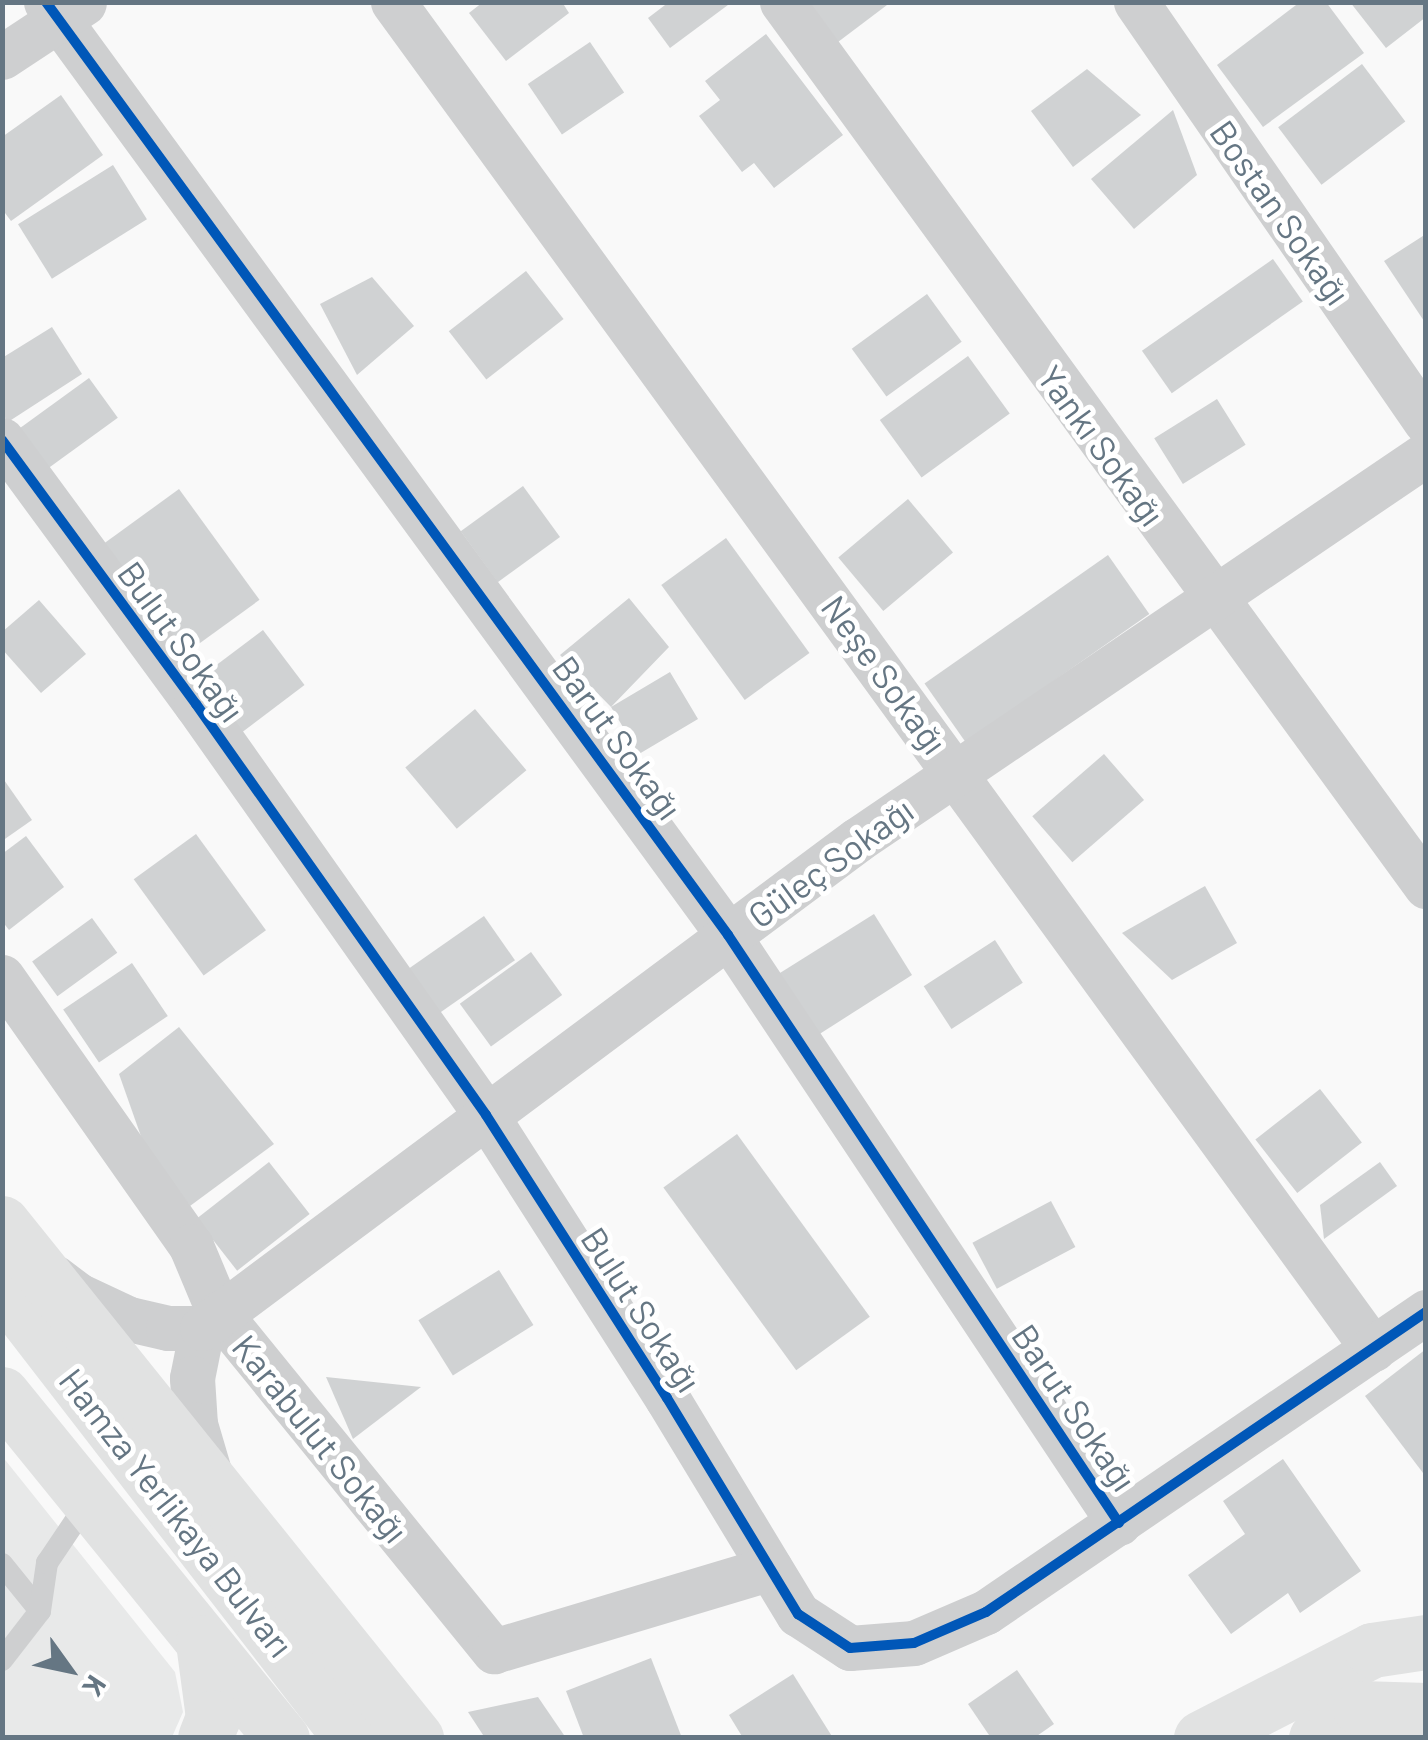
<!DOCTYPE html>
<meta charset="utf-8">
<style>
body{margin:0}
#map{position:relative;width:1428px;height:1740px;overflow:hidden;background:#f9f9f9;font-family:Barlow,sans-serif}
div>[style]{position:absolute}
.built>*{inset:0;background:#e8e9e9}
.building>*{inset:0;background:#d0d2d3;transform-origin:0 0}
.service>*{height:22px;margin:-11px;padding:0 11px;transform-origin:11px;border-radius:11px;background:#cecfd0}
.minor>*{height:45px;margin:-22.5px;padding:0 22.5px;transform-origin:22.5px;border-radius:22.5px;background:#cecfd0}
.secondary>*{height:55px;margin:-27.5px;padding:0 27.5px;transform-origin:27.5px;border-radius:27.5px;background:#e1e2e2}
.trunk>*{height:55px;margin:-27.5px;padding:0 27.5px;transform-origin:27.5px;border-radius:27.5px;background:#e1e2e2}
.cycleway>*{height:10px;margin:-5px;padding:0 5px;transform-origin:5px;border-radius:5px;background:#0057b8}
span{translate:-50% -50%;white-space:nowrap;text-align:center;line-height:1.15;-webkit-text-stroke:10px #fff;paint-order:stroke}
.street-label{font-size:35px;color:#657683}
.frame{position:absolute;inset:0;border:5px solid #657683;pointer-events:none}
.north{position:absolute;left:20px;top:1620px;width:100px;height:100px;-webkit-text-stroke:8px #fff;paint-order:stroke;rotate:123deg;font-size:28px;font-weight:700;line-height:40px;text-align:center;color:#657683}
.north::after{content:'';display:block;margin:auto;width:35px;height:45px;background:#657683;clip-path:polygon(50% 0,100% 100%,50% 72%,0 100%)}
</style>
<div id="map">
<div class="built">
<div style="clip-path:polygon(2px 1456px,175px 1672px,183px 1712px,172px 1737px,3px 1737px)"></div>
</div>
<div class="building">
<div style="clip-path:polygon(483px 2px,562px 2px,569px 13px,506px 61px,469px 13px)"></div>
<div style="clip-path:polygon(669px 2px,732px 2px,670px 48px,648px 18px)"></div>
<div style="clip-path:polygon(809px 2px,891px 2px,838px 42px)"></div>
<div style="clip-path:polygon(1300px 2px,1326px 2px,1364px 53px,1263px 127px,1217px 65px)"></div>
<div style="clip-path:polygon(1350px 2px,1426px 2px,1426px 17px,1386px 48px)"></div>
<div style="clip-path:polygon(766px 34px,843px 135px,774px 188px,754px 163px,742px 172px,699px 116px,720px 100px,705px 81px)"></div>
<div style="left:590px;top:42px;width:61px;height:75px;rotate:56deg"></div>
<div style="left:1362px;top:64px;width:72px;height:105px;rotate:53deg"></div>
<div style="clip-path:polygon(1087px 69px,1141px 115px,1073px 167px,1031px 111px)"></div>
<div style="clip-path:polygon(61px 95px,103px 155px,11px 221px,2px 209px,2px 137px)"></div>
<div style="clip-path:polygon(1173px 110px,1197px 175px,1134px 229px,1091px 179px)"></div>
<div style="left:113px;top:165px;width:64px;height:112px;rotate:58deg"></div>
<div style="clip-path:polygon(1426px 234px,1426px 324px,1384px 261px)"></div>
<div style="left:1273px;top:259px;width:52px;height:160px;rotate:55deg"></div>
<div style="left:526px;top:271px;width:61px;height:98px;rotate:52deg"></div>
<div style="clip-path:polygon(372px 277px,414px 326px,357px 375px,320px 304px)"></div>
<div style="left:927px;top:294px;width:59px;height:93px;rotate:54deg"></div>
<div style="clip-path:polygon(52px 327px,82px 374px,8px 422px,2px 413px,2px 358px)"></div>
<div style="left:968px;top:356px;width:71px;height:109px;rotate:54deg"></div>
<div style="left:89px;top:378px;width:49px;height:89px;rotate:54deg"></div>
<div style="left:1217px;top:399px;width:54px;height:74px;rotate:58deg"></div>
<div style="left:523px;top:486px;width:63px;height:77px;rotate:54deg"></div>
<div style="left:179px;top:489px;width:137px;height:100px;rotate:54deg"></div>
<div style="left:908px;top:499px;width:70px;height:91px;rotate:50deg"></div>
<div style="left:726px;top:538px;width:142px;height:80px;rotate:54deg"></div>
<div style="left:1108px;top:555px;width:72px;height:224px;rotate:55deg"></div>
<div style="clip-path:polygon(629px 598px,669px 647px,611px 707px,670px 672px,698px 719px,639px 754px,611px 707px,560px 655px)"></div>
<div style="clip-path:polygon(39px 600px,86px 654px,41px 693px,2px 649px,2px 632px)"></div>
<div style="left:263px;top:630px;width:69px;height:84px;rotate:53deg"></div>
<div style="left:475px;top:709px;width:80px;height:91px;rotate:50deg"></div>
<div style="left:1104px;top:754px;width:61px;height:95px;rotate:49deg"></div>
<div style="clip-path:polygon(2px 777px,32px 820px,2px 841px)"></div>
<div style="left:196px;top:834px;width:119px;height:77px;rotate:54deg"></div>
<div style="clip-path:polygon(26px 836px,64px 887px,9px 930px,2px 921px,2px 854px)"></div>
<div style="clip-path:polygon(1205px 886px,1237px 943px,1172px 980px,1122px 933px)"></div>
<div style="clip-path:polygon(874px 914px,912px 975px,818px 1035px,761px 985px)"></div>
<div style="left:484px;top:916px;width:54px;height:93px;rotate:55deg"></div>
<div style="left:92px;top:918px;width:43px;height:74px;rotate:54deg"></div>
<div style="left:995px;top:940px;width:51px;height:85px;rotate:57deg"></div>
<div style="left:531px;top:952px;width:53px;height:88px;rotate:54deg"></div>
<div style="left:132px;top:963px;width:64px;height:83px;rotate:56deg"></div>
<div style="clip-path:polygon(179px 1027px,274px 1144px,190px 1206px,143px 1142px,119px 1074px)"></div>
<div style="left:1320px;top:1089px;width:68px;height:82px;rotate:52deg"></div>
<div style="left:737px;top:1134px;width:226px;height:91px;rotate:54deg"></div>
<div style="left:269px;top:1162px;width:66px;height:92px;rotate:52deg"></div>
<div style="clip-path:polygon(1380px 1162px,1397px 1186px,1324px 1239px,1320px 1205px)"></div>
<div style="left:1051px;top:1201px;width:52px;height:89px;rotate:62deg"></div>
<div style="left:499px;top:1270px;width:65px;height:95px;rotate:58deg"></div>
<div style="clip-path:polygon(1426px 1349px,1426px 1477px,1365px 1396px)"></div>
<div style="clip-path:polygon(326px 1377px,421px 1387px,353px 1439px)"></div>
<div style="clip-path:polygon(1283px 1459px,1361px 1571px,1300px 1613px,1288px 1593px,1231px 1634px,1188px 1575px,1245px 1534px,1223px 1501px)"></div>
<div style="clip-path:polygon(651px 1658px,682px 1738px,584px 1738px,566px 1691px)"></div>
<div style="clip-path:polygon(1017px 1670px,1054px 1724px,1034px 1738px,991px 1738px,968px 1704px)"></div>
<div style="clip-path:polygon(793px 1674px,833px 1738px,743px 1738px,729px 1715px)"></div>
<div style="clip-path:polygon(538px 1697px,566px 1738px,485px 1738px,468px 1712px)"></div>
</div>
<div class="service">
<div style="left:2px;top:1564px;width:60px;rotate:51deg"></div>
<div style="left:2px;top:1660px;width:62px;rotate:-52.2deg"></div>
<div style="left:40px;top:1611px;width:49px;rotate:-81.7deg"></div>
<div style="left:47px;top:1563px;width:73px;rotate:-56.1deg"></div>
</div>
<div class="minor">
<div style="left:46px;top:2px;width:1156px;rotate:53.83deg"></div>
<div style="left:728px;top:935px;width:706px;rotate:56.38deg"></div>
<div style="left:393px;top:2px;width:1666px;rotate:53.96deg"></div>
<div style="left:782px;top:2px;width:1094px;rotate:53.93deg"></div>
<div style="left:1136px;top:2px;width:510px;rotate:55.38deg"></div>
<div style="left:2px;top:57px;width:98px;rotate:-33.4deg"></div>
<div style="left:2px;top:440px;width:328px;rotate:53.7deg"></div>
<div style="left:196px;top:704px;width:503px;rotate:54.79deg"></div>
<div style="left:486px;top:1115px;width:336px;rotate:57.4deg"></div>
<div style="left:667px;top:1398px;width:253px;rotate:58.8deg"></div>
<div style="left:798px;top:1614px;width:62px;rotate:33.2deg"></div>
<div style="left:850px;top:1648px;width:64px;rotate:-4.5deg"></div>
<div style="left:914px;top:1643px;width:78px;rotate:-23.3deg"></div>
<div style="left:986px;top:1612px;width:533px;rotate:-34.29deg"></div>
<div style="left:2px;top:977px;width:329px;rotate:54.9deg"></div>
<div style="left:191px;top:1246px;width:73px;rotate:67.3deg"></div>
<div style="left:219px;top:1313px;width:436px;rotate:50.9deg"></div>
<div style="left:494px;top:1651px;width:288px;rotate:-16.7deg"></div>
<div style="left:54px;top:1277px;width:30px;rotate:37deg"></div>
<div style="left:78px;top:1295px;width:56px;rotate:25.2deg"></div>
<div style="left:129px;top:1319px;width:40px;rotate:13deg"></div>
<div style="left:168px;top:1328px;width:34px"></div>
<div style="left:202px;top:1328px;width:51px;rotate:101.3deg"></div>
<div style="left:192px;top:1378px;width:46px;rotate:86.3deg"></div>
<div style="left:195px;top:1424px;width:53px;rotate:73.6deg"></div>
<div style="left:202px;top:1328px;width:817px;rotate:-36.69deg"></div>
<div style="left:857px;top:840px;width:688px;rotate:-34.15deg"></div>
</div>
<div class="secondary">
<div style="left:2px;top:1286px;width:571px;rotate:52.33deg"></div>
<div style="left:2px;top:1394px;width:444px;rotate:50.9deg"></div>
</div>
<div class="trunk">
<div style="left:2px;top:1223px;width:661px;rotate:51.2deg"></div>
<div style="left:203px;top:1642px;width:76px;rotate:82.4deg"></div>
<div style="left:213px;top:1717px;width:22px;rotate:111deg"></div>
<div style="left:1201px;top:1738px;width:192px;rotate:-27.2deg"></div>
<div style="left:1372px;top:1650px;width:55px;rotate:-8.4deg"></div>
<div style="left:1316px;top:1738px;width:53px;rotate:-34.3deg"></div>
<div style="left:1360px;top:1708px;width:66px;rotate:1.7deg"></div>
</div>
<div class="cycleway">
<div style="left:46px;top:2px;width:1156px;rotate:53.83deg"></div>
<div style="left:728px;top:935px;width:706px;rotate:56.38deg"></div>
<div style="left:2px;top:440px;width:328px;rotate:53.7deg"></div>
<div style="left:196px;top:704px;width:503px;rotate:54.79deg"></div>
<div style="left:486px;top:1115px;width:336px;rotate:57.4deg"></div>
<div style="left:667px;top:1398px;width:253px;rotate:58.8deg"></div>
<div style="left:798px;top:1614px;width:62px;rotate:33.2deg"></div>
<div style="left:850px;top:1648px;width:64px;rotate:-4.5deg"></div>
<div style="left:914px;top:1643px;width:78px;rotate:-23.3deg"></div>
<div style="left:986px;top:1612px;width:533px;rotate:-34.29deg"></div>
</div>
<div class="street-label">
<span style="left:1281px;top:212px;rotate:55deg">Bostan Sokağı</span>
<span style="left:1102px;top:445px;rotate:54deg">Yankı Sokağı</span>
<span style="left:182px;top:641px;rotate:54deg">Bulut Sokağı</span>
<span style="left:885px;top:674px;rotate:54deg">Neşe Sokağı</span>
<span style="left:618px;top:737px;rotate:54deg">Barut Sokağı</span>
<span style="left:830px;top:862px;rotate:-36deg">Güleç Sokağı</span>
<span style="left:642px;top:1309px;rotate:57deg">Bulut Sokağı</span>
<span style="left:1075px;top:1407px;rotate:56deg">Barut Sokağı</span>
<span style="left:321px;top:1438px;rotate:51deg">Karabulut Sokağı</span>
<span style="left:177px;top:1512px;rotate:52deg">Hamza Yerlikaya Bulvarı</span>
</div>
<div class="frame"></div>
<div class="north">K</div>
</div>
